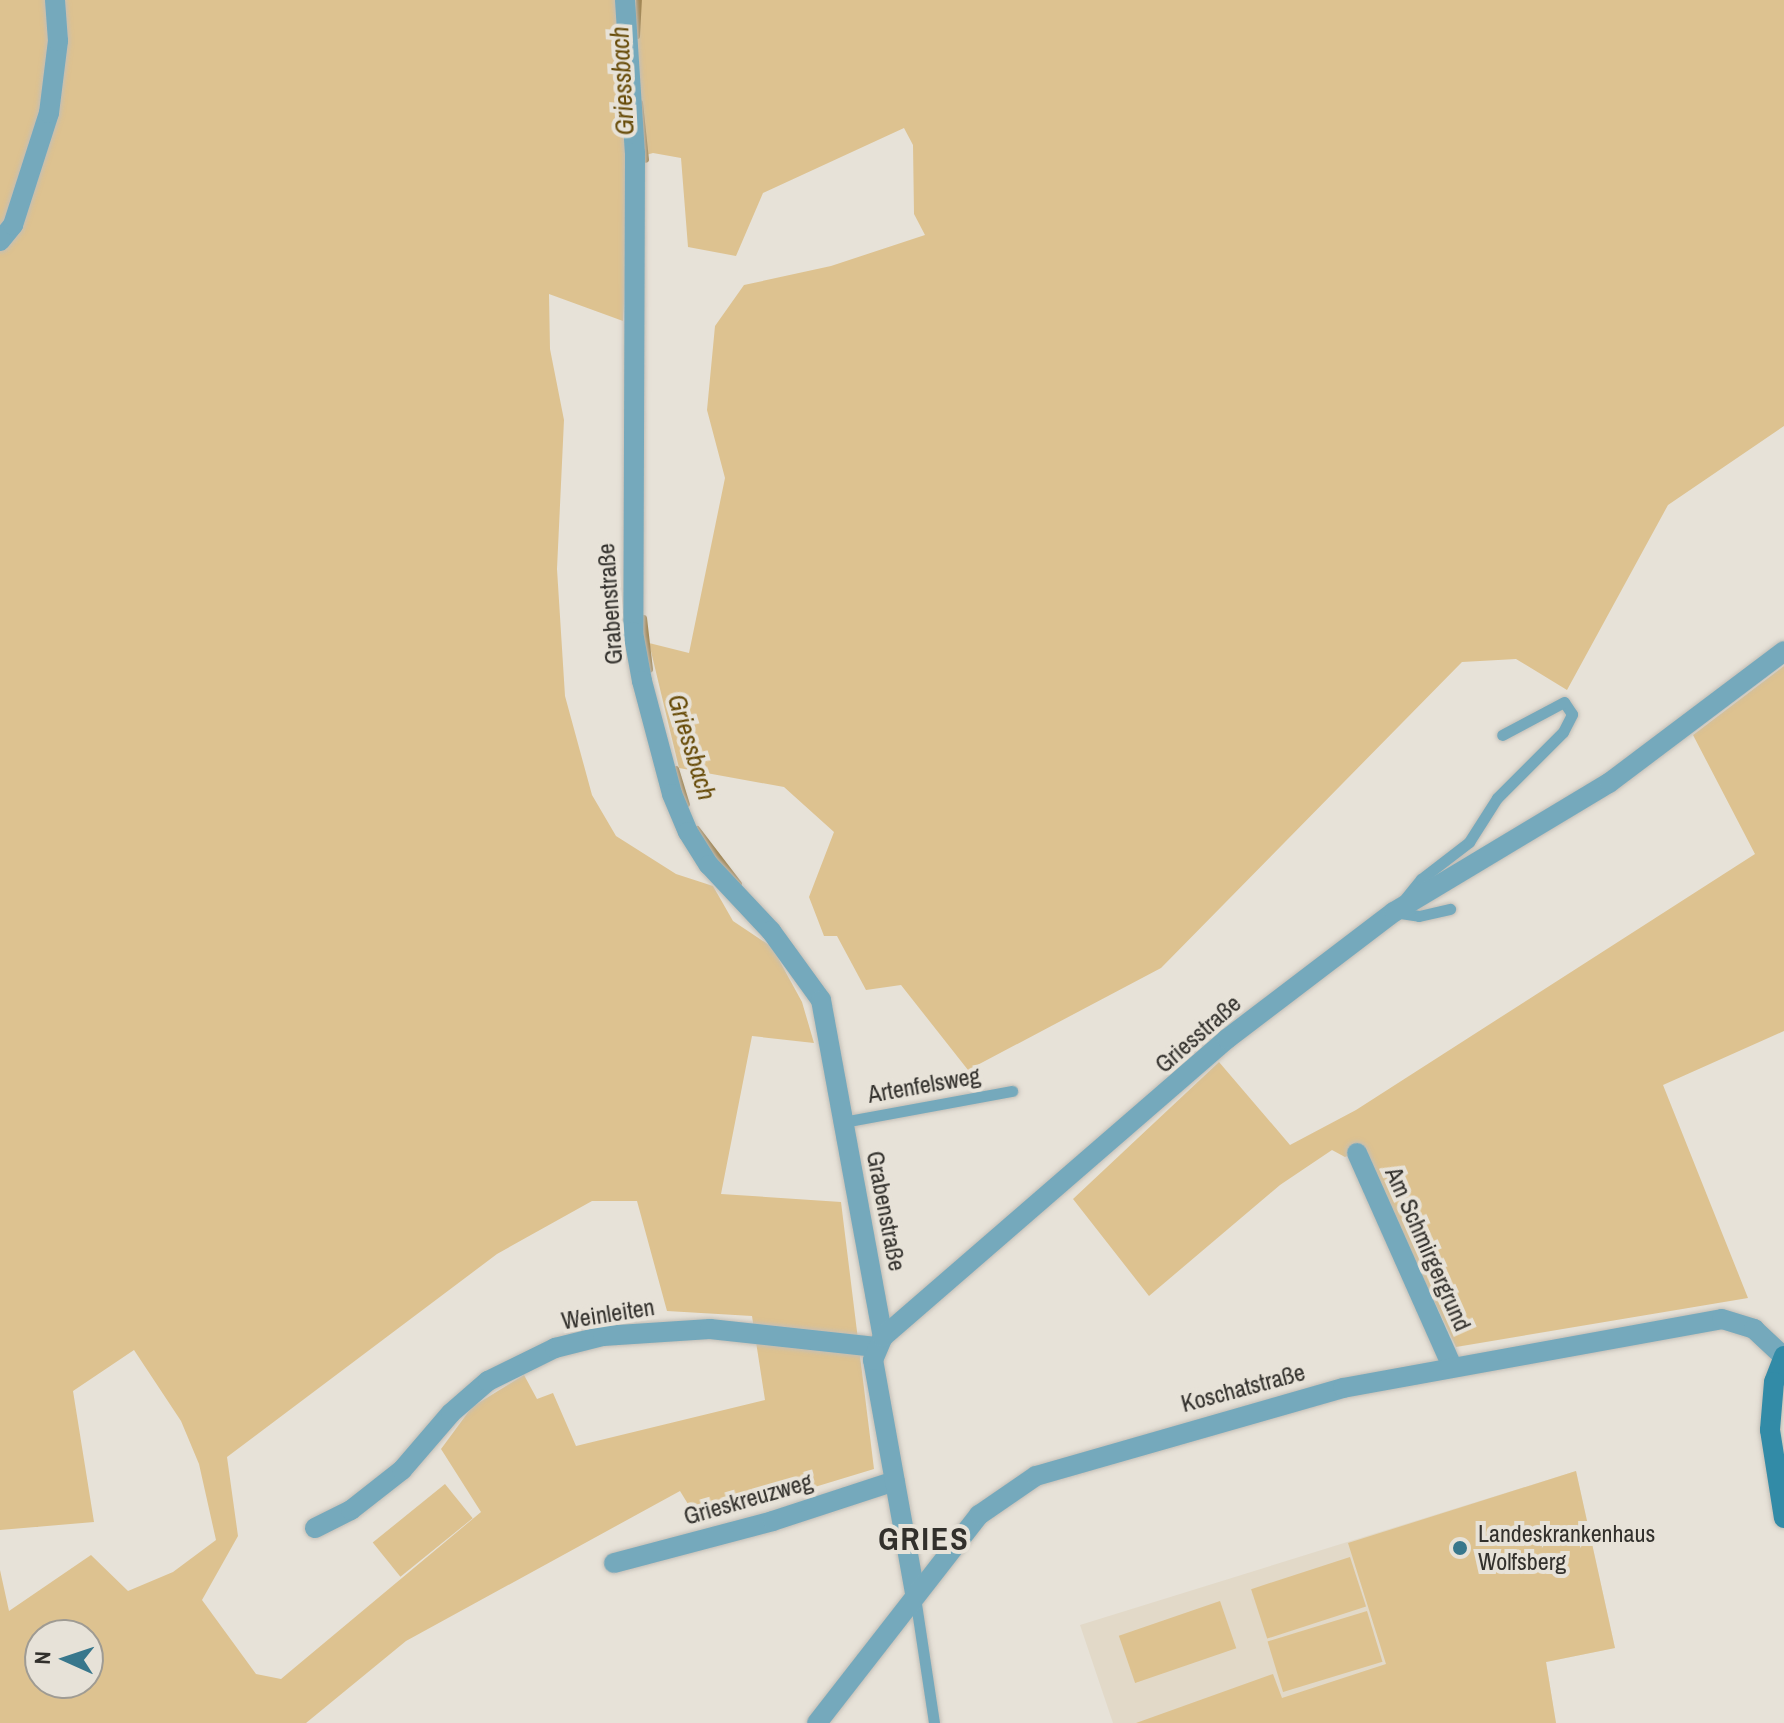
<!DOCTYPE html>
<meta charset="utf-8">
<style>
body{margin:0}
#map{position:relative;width:1784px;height:1723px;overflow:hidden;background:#e7e2d8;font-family:"Archivo Narrow",sans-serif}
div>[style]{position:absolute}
.built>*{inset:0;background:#e2d9c8}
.green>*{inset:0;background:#ddc290;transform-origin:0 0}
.stream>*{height:6px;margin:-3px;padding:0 3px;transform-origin:3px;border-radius:3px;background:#a18653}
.roads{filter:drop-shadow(0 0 2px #c3beb6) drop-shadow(0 0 2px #c3beb6)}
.lane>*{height:11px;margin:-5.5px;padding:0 5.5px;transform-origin:5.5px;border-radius:5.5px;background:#75a9bc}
.street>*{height:20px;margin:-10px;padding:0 10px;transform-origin:10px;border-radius:10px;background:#75a9bc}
.secondary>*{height:20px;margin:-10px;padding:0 10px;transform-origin:10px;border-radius:10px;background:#328ba7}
.dots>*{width:22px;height:22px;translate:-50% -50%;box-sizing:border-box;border:4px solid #e7e2d8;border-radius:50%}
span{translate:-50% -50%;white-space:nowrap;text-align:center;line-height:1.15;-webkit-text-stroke:8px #e7e2d8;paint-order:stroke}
.street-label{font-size:24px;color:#32302c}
.poi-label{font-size:24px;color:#32302c}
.left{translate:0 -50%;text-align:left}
.water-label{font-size:26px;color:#664a07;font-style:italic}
.district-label{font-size:32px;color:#32302c;font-weight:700;letter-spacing:2px}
.north{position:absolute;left:24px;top:1619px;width:80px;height:80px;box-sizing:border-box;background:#e7e2d8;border:2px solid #9f9b93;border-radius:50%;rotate:273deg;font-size:22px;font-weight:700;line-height:32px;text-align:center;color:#32302c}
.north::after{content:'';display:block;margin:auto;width:28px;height:36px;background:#38778c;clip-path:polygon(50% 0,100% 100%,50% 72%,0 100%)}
</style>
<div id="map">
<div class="built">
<div style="clip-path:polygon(1576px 1471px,1615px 1648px,1546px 1662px,1556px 1723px,1113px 1723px,1080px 1625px)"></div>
</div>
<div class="green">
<div style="clip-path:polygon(evenodd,0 0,1784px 0,1784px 426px,1668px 505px,1567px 690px,1516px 659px,1462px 662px,1161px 968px,968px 1070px,901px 985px,866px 990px,837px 936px,824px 936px,809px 897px,834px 832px,784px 787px,679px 768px,649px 643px,689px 653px,725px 478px,707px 410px,715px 326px,744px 285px,831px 266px,925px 235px,914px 214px,913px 145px,904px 128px,763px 193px,736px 256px,688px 247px,681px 158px,653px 153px,632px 159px,623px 321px,549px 294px,550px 349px,564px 420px,557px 569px,565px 696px,592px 795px,616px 836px,676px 874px,713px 886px,733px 921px,772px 947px,802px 1002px,814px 1043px,752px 1036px,721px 1194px,841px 1202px,874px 1469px,699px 1522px,680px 1491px,406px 1641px,306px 1723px,0 1723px,0 1570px,9px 1611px,91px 1555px,128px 1591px,173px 1572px,216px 1540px,199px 1464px,181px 1421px,134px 1350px,73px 1391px,94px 1522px,0 1530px,0 0,592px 1201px,637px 1201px,667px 1311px,752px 1316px,765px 1400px,576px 1446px,553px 1393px,537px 1399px,524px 1375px,472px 1407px,441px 1449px,481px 1512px,281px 1679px,256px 1674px,202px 1600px,238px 1536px,227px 1457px,497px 1254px,592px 1201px,0 0,40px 1635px,88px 1635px,88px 1683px,40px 1683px,40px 1635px)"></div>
<div style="clip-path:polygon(1784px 666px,1784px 1031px,1663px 1085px,1748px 1298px,1456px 1347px,1362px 1149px,1345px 1157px,1332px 1150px,1280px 1185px,1149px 1296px,1073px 1199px,1219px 1062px,1290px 1145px,1356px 1110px,1755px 854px,1693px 735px)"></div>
<div style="clip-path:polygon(1576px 1471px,1615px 1648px,1546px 1662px,1556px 1723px,1136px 1723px,1273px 1674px,1282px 1698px,1386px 1664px,1348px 1543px)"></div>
<div style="left:445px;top:1484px;width:44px;height:93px;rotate:51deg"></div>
<div style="left:1350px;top:1557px;width:52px;height:104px;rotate:72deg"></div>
<div style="left:1220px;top:1601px;width:50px;height:107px;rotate:71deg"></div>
<div style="left:1367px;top:1611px;width:53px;height:104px;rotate:73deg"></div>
</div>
<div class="stream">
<div style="left:637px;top:36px;width:36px;rotate:-87deg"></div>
<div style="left:640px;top:103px;width:57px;rotate:84deg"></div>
<div style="left:644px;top:618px;width:52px;rotate:83.4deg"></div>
<div style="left:676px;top:769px;width:37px;rotate:73deg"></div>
<div style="left:697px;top:829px;width:69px;rotate:52.6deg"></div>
</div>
<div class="roads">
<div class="lane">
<div style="left:1404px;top:900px;width:27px;rotate:-51deg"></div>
<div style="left:1421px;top:879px;width:61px;rotate:-37.6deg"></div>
<div style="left:1469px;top:842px;width:52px;rotate:-57.5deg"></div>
<div style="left:1497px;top:798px;width:93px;rotate:-45deg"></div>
<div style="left:1563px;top:732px;width:20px;rotate:-63deg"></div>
<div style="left:1572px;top:714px;width:14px;rotate:-124deg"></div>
<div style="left:1564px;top:702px;width:70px;rotate:152deg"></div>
<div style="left:1394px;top:912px;width:25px;rotate:9deg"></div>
<div style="left:1419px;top:916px;width:32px;rotate:-13deg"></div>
<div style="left:843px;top:1122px;width:172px;rotate:-10.4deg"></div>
<div style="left:915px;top:1597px;width:127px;rotate:81.4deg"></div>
</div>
<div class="street">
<div style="left:625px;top:0;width:153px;rotate:86.3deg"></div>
<div style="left:635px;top:153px;width:479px;rotate:90.2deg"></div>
<div style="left:633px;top:632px;width:50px;rotate:79.6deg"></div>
<div style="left:642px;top:681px;width:117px;rotate:75.1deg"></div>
<div style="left:672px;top:794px;width:41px;rotate:67.2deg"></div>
<div style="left:688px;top:832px;width:39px;rotate:58deg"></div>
<div style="left:709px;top:865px;width:91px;rotate:46.8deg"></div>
<div style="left:771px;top:931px;width:85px;rotate:54.1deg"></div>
<div style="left:821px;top:1000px;width:343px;rotate:79.6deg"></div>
<div style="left:0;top:241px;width:21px;rotate:-51deg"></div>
<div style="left:13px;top:225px;width:118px;rotate:-72.2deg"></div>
<div style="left:49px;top:113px;width:73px;rotate:-82.9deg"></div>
<div style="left:58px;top:41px;width:41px;rotate:-94.2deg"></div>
<div style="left:1357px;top:1153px;width:233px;rotate:66deg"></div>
<div style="left:315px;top:1528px;width:40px;rotate:-26.6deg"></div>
<div style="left:351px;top:1510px;width:65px;rotate:-38.1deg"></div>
<div style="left:402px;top:1470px;width:75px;rotate:-49.3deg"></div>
<div style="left:451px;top:1413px;width:49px;rotate:-40.9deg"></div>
<div style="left:488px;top:1381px;width:75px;rotate:-26.2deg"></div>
<div style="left:555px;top:1348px;width:49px;rotate:-14deg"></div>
<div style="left:603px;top:1336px;width:107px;rotate:-3.7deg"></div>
<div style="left:710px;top:1329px;width:167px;rotate:6.2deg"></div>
<div style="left:614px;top:1563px;width:164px;rotate:-14.8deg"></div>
<div style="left:773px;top:1521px;width:128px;rotate:-18.2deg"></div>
<div style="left:915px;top:1593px;width:237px;rotate:-100.2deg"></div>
<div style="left:873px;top:1360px;width:25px;rotate:-67deg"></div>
<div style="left:883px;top:1337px;width:455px;rotate:-40.9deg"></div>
<div style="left:1227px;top:1039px;width:210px;rotate:-37.3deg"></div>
<div style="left:1394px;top:912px;width:251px;rotate:-31deg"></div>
<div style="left:1609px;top:783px;width:219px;rotate:-37deg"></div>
<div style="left:817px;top:1723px;width:264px;rotate:-52.1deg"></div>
<div style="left:979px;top:1515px;width:69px;rotate:-34.4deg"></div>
<div style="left:1036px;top:1476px;width:319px;rotate:-16deg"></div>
<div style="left:1343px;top:1388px;width:385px;rotate:-10.3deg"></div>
<div style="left:1722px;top:1319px;width:34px;rotate:17deg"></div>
<div style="left:1754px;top:1329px;width:41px;rotate:43deg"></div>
</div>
<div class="secondary">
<div style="left:1784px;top:1356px;width:28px;rotate:111deg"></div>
<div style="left:1774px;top:1382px;width:48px;rotate:94.8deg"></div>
<div style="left:1770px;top:1430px;width:89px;rotate:81deg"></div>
</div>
</div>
<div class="dots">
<div style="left:1460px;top:1548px;background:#38778c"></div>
</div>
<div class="street-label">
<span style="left:610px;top:604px;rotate:-94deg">Grabenstraße</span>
<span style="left:1198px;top:1034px;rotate:-41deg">Griesstraße</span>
<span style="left:924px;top:1085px;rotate:-10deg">Artenfelsweg</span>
<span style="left:886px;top:1211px;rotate:79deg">Grabenstraße</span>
<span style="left:1428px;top:1249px;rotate:66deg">Am Schmirgergrund</span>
<span style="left:608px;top:1314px;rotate:-9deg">Weinleiten</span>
<span style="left:1243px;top:1388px;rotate:-15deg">Koschatstraße</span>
<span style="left:748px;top:1499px;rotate:-16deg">Grieskreuzweg</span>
</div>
<div class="poi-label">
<span class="left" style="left:1478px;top:1548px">Landeskrankenhaus<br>Wolfsberg</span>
</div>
<div class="water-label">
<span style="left:622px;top:81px;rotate:-93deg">Griessbach</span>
<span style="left:692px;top:747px;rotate:73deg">Griessbach</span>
</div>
<div class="district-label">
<span style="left:924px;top:1539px">GRIES</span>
</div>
<div class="north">N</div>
</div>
